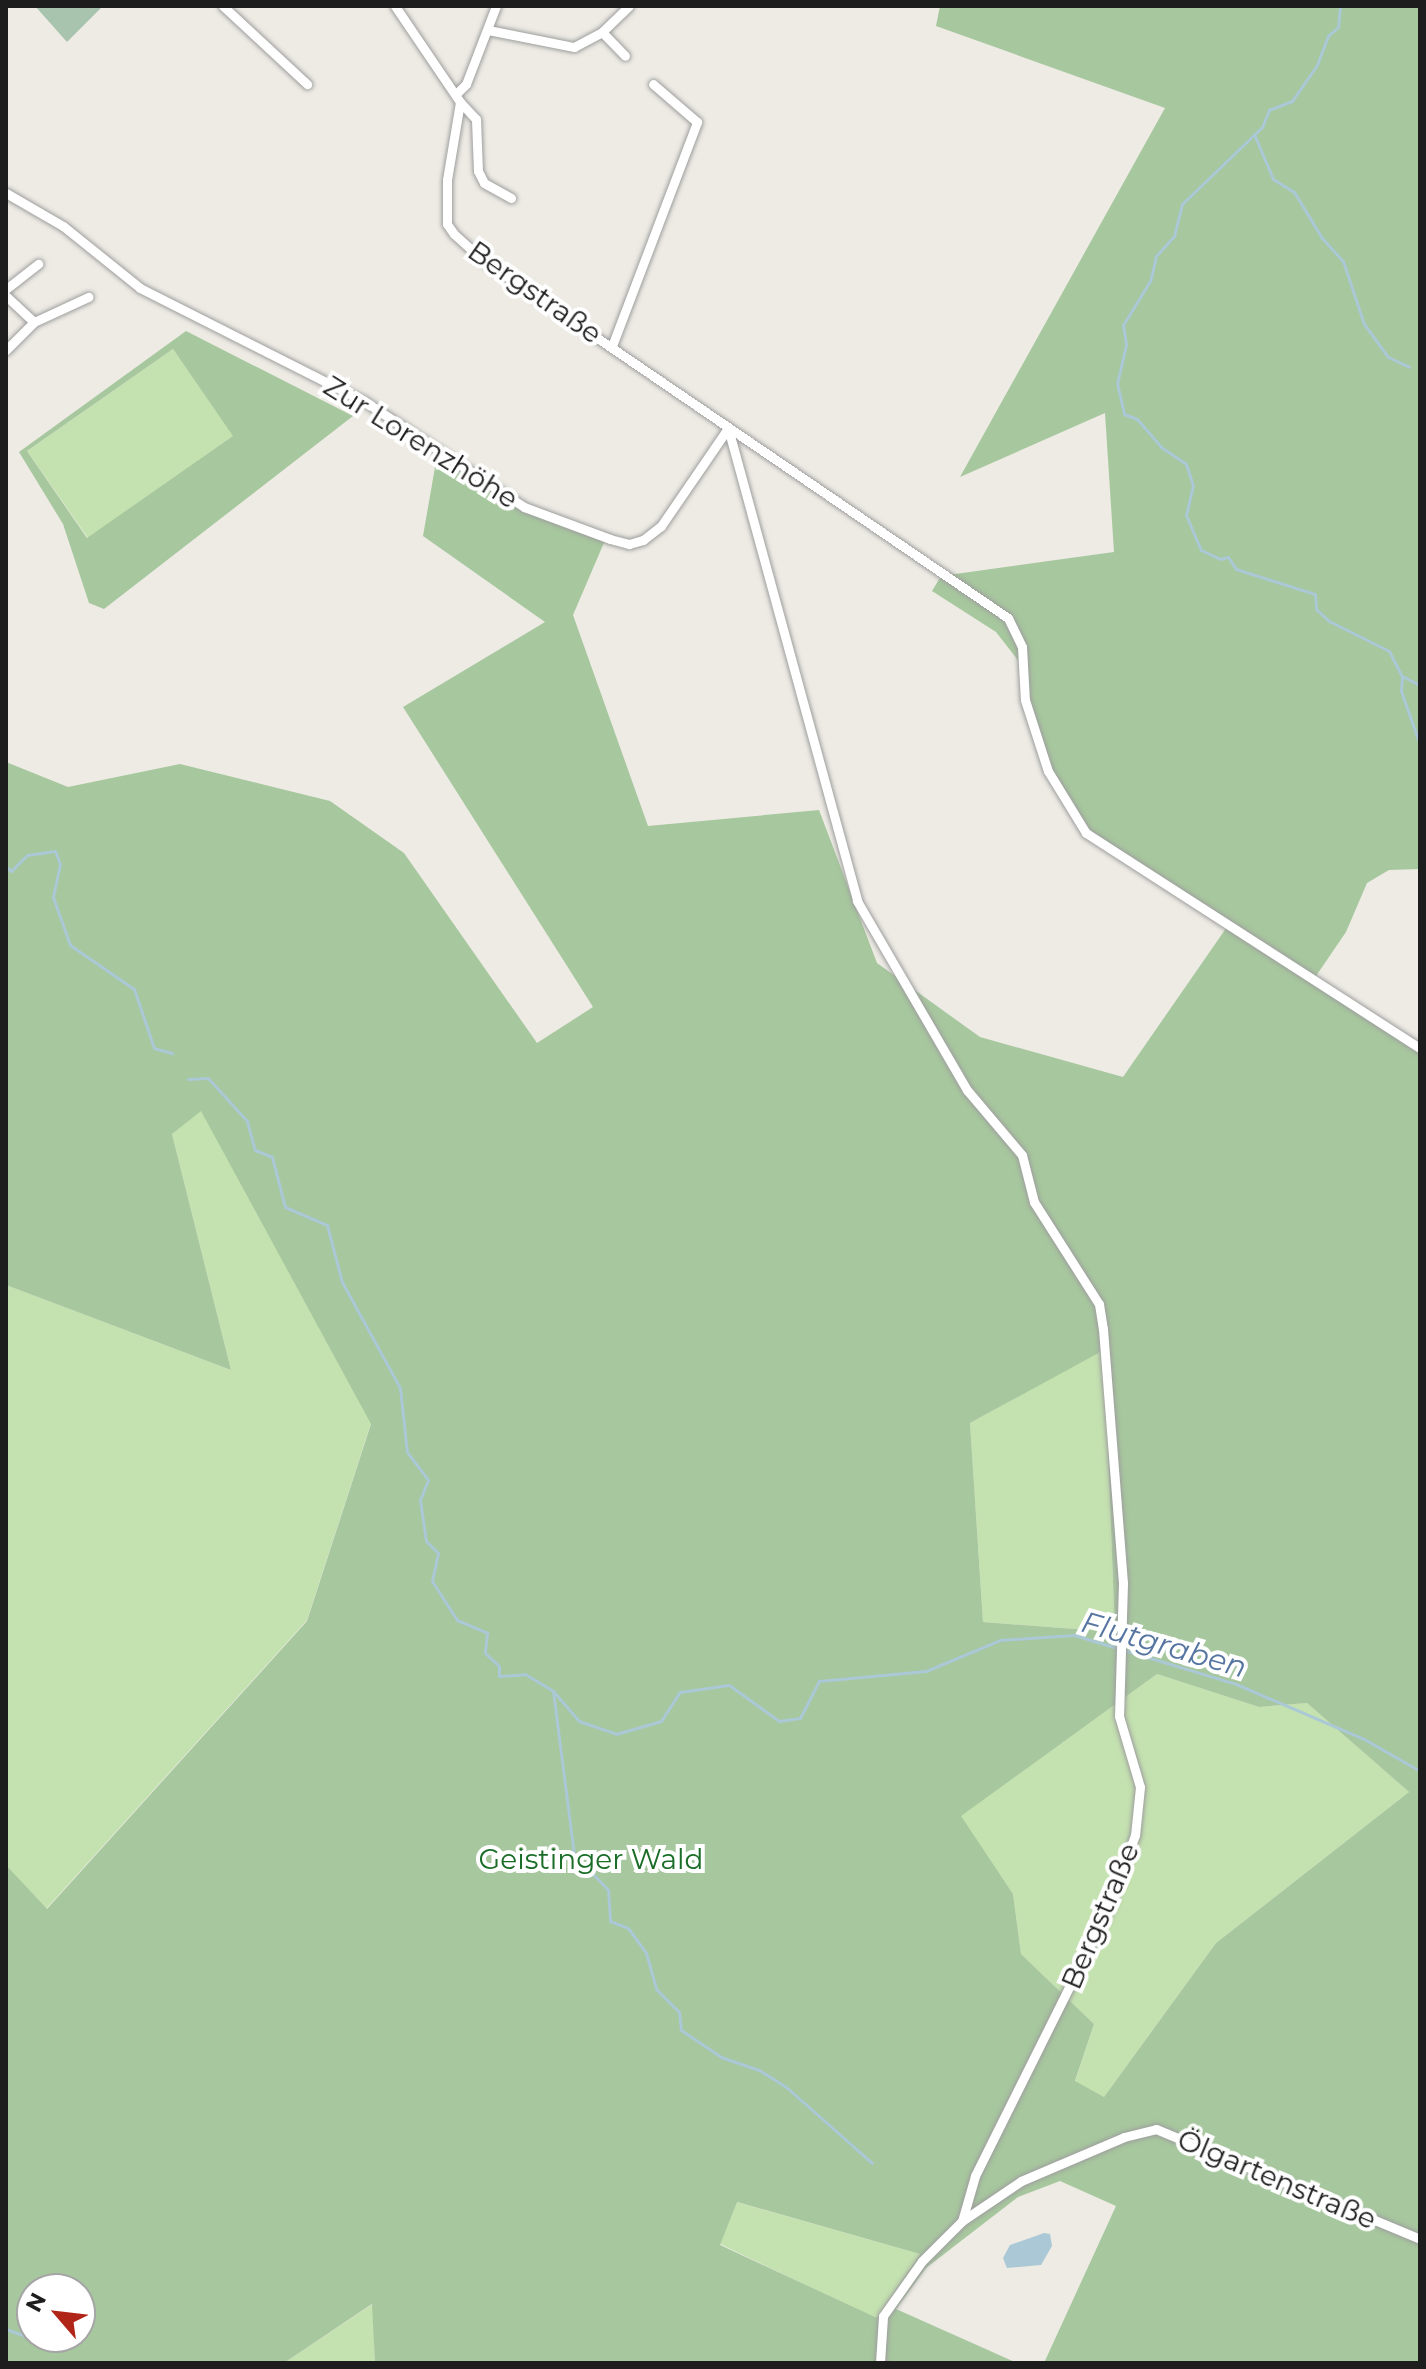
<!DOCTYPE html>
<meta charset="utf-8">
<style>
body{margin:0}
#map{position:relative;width:1426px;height:2369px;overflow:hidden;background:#edebe4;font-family:Montserrat,sans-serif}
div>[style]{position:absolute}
.grass>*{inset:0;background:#c4e1b0;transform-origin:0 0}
.forest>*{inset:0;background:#a7c79e}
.cemetery>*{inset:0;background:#a8c3ae}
.water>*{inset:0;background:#aac8d5}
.stream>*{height:3px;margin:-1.5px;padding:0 1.5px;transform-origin:1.5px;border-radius:1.5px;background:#aac8d5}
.roads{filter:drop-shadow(0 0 2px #9e9e9e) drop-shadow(0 0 2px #9e9e9e)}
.minor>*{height:9px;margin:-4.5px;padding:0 4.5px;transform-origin:4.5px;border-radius:4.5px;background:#fff}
span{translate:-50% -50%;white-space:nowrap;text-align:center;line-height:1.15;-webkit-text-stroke:8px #fff;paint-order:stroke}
.street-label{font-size:28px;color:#1d1d1d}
.park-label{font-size:28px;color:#196d27}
.water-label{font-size:30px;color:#5675a0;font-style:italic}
.frame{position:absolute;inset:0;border:8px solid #1d1d1d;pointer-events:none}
.north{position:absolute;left:16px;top:2273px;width:80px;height:80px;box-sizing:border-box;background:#fff;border:2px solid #a5a5a5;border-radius:50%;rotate:298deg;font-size:22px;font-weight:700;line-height:32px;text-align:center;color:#1d1d1d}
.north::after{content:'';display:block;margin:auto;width:28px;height:36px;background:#b12519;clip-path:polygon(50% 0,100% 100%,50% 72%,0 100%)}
</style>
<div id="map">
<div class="grass">
<div style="left:173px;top:349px;width:106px;height:178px;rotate:55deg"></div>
<div style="clip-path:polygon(201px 1110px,371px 1423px,307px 1620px,46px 1909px,6px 1865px,6px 1285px,231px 1370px,172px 1134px)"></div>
<div style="clip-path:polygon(1104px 1349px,1115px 1632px,983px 1622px,970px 1423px)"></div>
<div style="clip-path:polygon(1157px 1674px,1259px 1707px,1307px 1703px,1409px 1792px,1216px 1943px,1104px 2097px,1075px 2082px,1094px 2024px,1021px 1954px,1013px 1894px,960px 1816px)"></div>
<div style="clip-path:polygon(736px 2202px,920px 2254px,877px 2319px,720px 2244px)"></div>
<div style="clip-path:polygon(373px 2304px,375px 2363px,284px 2363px)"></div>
</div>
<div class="forest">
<div style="clip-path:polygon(evenodd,940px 6px,1420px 6px,1420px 869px,1389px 870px,1367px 883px,1346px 932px,1316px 976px,1420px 1049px,1420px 2363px,1044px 2363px,1116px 2206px,1060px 2181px,1018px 2197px,926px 2268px,896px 2309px,1017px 2363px,375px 2363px,372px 2304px,284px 2363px,6px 2363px,6px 1865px,47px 1909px,307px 1621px,371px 1424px,201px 1111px,172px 1134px,231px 1370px,6px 1285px,6px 762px,68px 787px,180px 764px,330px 801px,404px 853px,537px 1043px,593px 1007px,403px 707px,545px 622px,423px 536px,438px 450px,524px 507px,606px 538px,573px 615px,648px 826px,819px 810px,877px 963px,980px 1037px,1123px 1077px,1229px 924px,1117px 855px,1062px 803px,1030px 717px,1024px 668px,996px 632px,932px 591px,941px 576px,1114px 552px,1105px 413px,960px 477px,1165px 108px,936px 26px,940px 6px,1104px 1350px,1115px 1632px,983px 1622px,970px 1423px,1104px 1350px,940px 6px,1157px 1674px,1259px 1707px,1307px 1703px,1409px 1792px,1216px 1943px,1104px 2097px,1075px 2081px,1094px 2024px,1021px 1954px,1013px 1894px,961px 1816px,1157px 1674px,940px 6px,737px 2202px,920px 2254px,877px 2318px,720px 2245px,737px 2202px,940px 6px,32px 2289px,80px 2289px,80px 2337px,32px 2337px,32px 2289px)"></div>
<div style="clip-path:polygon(evenodd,186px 331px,353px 416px,104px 609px,89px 603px,63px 524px,19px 452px,186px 331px,173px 349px,233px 436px,87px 538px,27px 451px,173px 349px)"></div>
</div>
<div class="cemetery">
<div style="clip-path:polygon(35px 6px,103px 6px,67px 42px)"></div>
</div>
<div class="water">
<div style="clip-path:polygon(1044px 2233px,1050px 2234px,1052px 2246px,1041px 2265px,1007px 2268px,1003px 2258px,1010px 2245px)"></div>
</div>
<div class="stream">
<div style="left:1340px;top:6px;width:21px;rotate:95deg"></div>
<div style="left:1338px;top:27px;width:13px;rotate:138deg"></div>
<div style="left:1328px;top:36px;width:31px;rotate:111deg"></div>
<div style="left:1317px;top:65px;width:44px;rotate:124.8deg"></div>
<div style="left:1292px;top:101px;width:25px;rotate:159deg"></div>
<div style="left:1269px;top:110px;width:18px;rotate:112deg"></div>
<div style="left:1262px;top:127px;width:111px;rotate:136.1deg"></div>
<div style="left:1182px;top:204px;width:33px;rotate:104deg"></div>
<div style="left:1174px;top:236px;width:27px;rotate:132deg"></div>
<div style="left:1156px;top:256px;width:26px;rotate:103deg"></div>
<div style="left:1150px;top:281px;width:52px;rotate:121.5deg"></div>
<div style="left:1123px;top:325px;width:20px;rotate:81deg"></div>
<div style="left:1126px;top:345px;width:39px;rotate:103deg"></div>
<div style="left:1117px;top:383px;width:32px;rotate:77deg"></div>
<div style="left:1124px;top:414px;width:14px;rotate:21deg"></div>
<div style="left:1137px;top:419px;width:37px;rotate:49deg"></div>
<div style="left:1161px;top:447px;width:30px;rotate:34deg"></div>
<div style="left:1186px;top:464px;width:22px;rotate:72deg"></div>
<div style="left:1193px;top:485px;width:31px;rotate:103deg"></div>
<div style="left:1186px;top:515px;width:38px;rotate:67deg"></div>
<div style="left:1201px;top:550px;width:21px;rotate:25deg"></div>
<div style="left:1220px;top:559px;width:8px;rotate:-14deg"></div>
<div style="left:1228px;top:557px;width:14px;rotate:56deg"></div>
<div style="left:1236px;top:569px;width:83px;rotate:17.6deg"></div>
<div style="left:1315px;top:594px;width:15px;rotate:86deg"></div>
<div style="left:1316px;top:609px;width:18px;rotate:43deg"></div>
<div style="left:1329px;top:621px;width:67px;rotate:26.6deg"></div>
<div style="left:1389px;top:651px;width:28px;rotate:63deg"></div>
<div style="left:1402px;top:676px;width:20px;rotate:27deg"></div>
<div style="left:1254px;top:134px;width:49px;rotate:67.1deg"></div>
<div style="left:1273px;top:179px;width:25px;rotate:32deg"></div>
<div style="left:1294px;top:192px;width:54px;rotate:58.7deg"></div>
<div style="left:1322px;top:238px;width:31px;rotate:48deg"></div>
<div style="left:1343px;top:261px;width:66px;rotate:71.6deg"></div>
<div style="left:1364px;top:324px;width:41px;rotate:54deg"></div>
<div style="left:1388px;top:357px;width:23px;rotate:25deg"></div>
<div style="left:1402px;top:677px;width:14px;rotate:94deg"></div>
<div style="left:1401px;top:691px;width:57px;rotate:70.6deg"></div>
<div style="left:6px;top:867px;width:6px;rotate:39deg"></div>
<div style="left:11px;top:871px;width:23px;rotate:-45deg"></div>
<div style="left:27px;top:855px;width:28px;rotate:-8deg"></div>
<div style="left:55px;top:851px;width:14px;rotate:69deg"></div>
<div style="left:60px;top:864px;width:34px;rotate:102deg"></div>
<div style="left:53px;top:897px;width:51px;rotate:70.5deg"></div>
<div style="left:70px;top:945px;width:78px;rotate:34.5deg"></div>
<div style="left:134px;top:989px;width:62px;rotate:71.3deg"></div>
<div style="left:154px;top:1048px;width:19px;rotate:16deg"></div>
<div style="left:188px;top:1079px;width:20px;rotate:-3deg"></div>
<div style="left:208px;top:1078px;width:58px;rotate:47.8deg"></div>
<div style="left:247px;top:1121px;width:30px;rotate:75deg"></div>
<div style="left:255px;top:1150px;width:18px;rotate:22deg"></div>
<div style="left:272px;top:1157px;width:52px;rotate:75.4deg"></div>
<div style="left:285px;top:1207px;width:46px;rotate:23.2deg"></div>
<div style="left:327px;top:1225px;width:59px;rotate:75.3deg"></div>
<div style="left:342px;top:1282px;width:121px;rotate:61.3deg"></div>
<div style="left:400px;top:1388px;width:64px;rotate:83.8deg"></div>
<div style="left:407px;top:1452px;width:35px;rotate:53deg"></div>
<div style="left:428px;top:1480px;width:22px;rotate:112deg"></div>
<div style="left:420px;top:1500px;width:41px;rotate:81.7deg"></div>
<div style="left:426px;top:1541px;width:17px;rotate:45deg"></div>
<div style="left:438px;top:1553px;width:29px;rotate:102deg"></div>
<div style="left:432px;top:1581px;width:46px;rotate:57.3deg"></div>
<div style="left:457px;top:1620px;width:33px;rotate:23deg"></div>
<div style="left:487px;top:1633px;width:20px;rotate:96deg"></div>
<div style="left:485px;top:1653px;width:19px;rotate:43deg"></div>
<div style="left:499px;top:1666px;width:10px;rotate:90deg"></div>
<div style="left:499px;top:1676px;width:26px;rotate:-4deg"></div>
<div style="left:525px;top:1674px;width:33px;rotate:31deg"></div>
<div style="left:553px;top:1691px;width:40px;rotate:49deg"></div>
<div style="left:579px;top:1721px;width:39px;rotate:19deg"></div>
<div style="left:616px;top:1734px;width:47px;rotate:-16.1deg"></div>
<div style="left:661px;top:1721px;width:35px;rotate:-57deg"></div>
<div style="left:680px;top:1692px;width:49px;rotate:-8.1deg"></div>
<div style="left:729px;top:1685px;width:62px;rotate:35.8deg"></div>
<div style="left:779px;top:1721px;width:21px;rotate:-8deg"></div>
<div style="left:800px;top:1718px;width:42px;rotate:-62.8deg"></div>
<div style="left:819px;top:1681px;width:107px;rotate:-5.3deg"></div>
<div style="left:926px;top:1671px;width:80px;rotate:-22.7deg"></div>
<div style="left:1000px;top:1640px;width:74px;rotate:-3.9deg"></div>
<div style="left:1074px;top:1635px;width:169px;rotate:16.8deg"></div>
<div style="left:1236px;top:1684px;width:139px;rotate:23.3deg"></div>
<div style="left:1364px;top:1739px;width:64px;rotate:29.7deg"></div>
<div style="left:553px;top:1691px;width:164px;rotate:82.7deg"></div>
<div style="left:574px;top:1854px;width:50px;rotate:46.6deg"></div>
<div style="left:608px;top:1890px;width:31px;rotate:86deg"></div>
<div style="left:610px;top:1921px;width:19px;rotate:21deg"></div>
<div style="left:628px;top:1928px;width:31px;rotate:54deg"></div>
<div style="left:646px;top:1953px;width:37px;rotate:74deg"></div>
<div style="left:656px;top:1989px;width:33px;rotate:45deg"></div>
<div style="left:679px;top:2012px;width:18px;rotate:84deg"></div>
<div style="left:681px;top:2030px;width:48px;rotate:34deg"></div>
<div style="left:721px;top:2057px;width:40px;rotate:18.9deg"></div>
<div style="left:759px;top:2070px;width:31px;rotate:32deg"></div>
<div style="left:785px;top:2086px;width:116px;rotate:41.5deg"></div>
<div style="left:6px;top:2329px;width:47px;rotate:20deg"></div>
<div style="left:50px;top:2345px;width:16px;rotate:-18deg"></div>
</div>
<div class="roads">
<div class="minor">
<div style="left:223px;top:6px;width:115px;rotate:42.9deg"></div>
<div style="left:395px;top:6px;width:116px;rotate:55.9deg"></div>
<div style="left:460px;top:102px;width:79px;rotate:99.5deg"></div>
<div style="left:447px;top:180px;width:44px;rotate:90deg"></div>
<div style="left:447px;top:224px;width:12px;rotate:55deg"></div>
<div style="left:454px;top:234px;width:39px;rotate:42deg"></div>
<div style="left:483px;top:260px;width:635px;rotate:34.29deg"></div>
<div style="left:1008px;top:618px;width:32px;rotate:64deg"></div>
<div style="left:1022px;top:647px;width:53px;rotate:86.8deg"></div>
<div style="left:1025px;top:700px;width:75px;rotate:72.1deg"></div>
<div style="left:1048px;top:771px;width:73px;rotate:58.5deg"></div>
<div style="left:1086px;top:833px;width:397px;rotate:32.8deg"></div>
<div style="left:488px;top:30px;width:88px;rotate:11.2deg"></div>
<div style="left:574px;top:47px;width:32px;rotate:-28deg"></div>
<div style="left:602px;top:32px;width:37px;rotate:-44deg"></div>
<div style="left:602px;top:32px;width:33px;rotate:46deg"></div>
<div style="left:457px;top:93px;width:13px;rotate:-45deg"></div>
<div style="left:466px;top:84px;width:84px;rotate:-69deg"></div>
<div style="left:460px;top:102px;width:23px;rotate:47deg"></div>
<div style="left:476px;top:119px;width:52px;rotate:87.8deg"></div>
<div style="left:478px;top:171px;width:13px;rotate:63deg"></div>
<div style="left:484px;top:183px;width:31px;rotate:29deg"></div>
<div style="left:6px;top:193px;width:66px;rotate:30.1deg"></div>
<div style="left:63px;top:226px;width:99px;rotate:38.8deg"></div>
<div style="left:140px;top:288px;width:251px;rotate:26.8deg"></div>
<div style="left:364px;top:401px;width:192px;rotate:33.5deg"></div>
<div style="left:524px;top:507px;width:92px;rotate:20.4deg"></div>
<div style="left:610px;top:539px;width:20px;rotate:15deg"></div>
<div style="left:629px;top:544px;width:15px;rotate:-16deg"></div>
<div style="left:643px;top:540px;width:23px;rotate:-38deg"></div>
<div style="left:661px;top:526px;width:119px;rotate:-55.6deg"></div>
<div style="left:6px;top:289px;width:41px;rotate:-38deg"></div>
<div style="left:6px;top:296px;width:38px;rotate:43deg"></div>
<div style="left:34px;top:322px;width:40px;rotate:135deg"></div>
<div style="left:34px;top:322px;width:60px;rotate:-24.8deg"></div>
<div style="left:612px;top:346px;width:240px;rotate:-69.2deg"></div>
<div style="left:697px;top:122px;width:58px;rotate:-139.2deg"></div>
<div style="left:728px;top:428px;width:490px;rotate:74.7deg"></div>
<div style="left:857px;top:901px;width:219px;rotate:59.8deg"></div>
<div style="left:967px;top:1090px;width:85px;rotate:49.8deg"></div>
<div style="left:1022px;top:1155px;width:49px;rotate:75.7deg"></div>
<div style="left:1034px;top:1202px;width:121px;rotate:57.5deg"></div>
<div style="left:1099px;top:1304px;width:25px;rotate:81deg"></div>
<div style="left:1103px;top:1329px;width:255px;rotate:85.5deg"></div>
<div style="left:1123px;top:1583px;width:133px;rotate:91.7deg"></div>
<div style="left:1119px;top:1716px;width:74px;rotate:73.5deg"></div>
<div style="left:1140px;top:1787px;width:48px;rotate:95.9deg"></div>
<div style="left:1135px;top:1835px;width:77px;rotate:109.9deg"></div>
<div style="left:1109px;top:1907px;width:301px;rotate:116.5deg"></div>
<div style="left:975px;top:2176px;width:47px;rotate:106.1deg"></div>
<div style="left:880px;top:2363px;width:47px;rotate:-86.3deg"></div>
<div style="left:883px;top:2316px;width:67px;rotate:-54.7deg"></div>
<div style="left:922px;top:2261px;width:57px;rotate:-45deg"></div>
<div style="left:962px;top:2221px;width:71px;rotate:-34.1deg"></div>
<div style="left:1021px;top:2181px;width:112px;rotate:-23.1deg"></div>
<div style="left:1124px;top:2137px;width:33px;rotate:-14deg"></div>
<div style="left:1156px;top:2129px;width:286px;rotate:22.6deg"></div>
</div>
</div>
<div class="street-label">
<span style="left:535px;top:292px;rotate:35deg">Bergstraße</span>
<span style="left:421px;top:442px;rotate:32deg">Zur Lorenzhöhe</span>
<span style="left:1100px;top:1916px;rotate:-67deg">Bergstraße</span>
<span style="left:1277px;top:2179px;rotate:23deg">Ölgartenstraße</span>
</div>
<div class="park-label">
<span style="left:591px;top:1859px">Geistinger Wald</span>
</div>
<div class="water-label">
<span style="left:1164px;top:1645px;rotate:16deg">Flutgraben</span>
</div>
<div class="frame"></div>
<div class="north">N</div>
</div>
